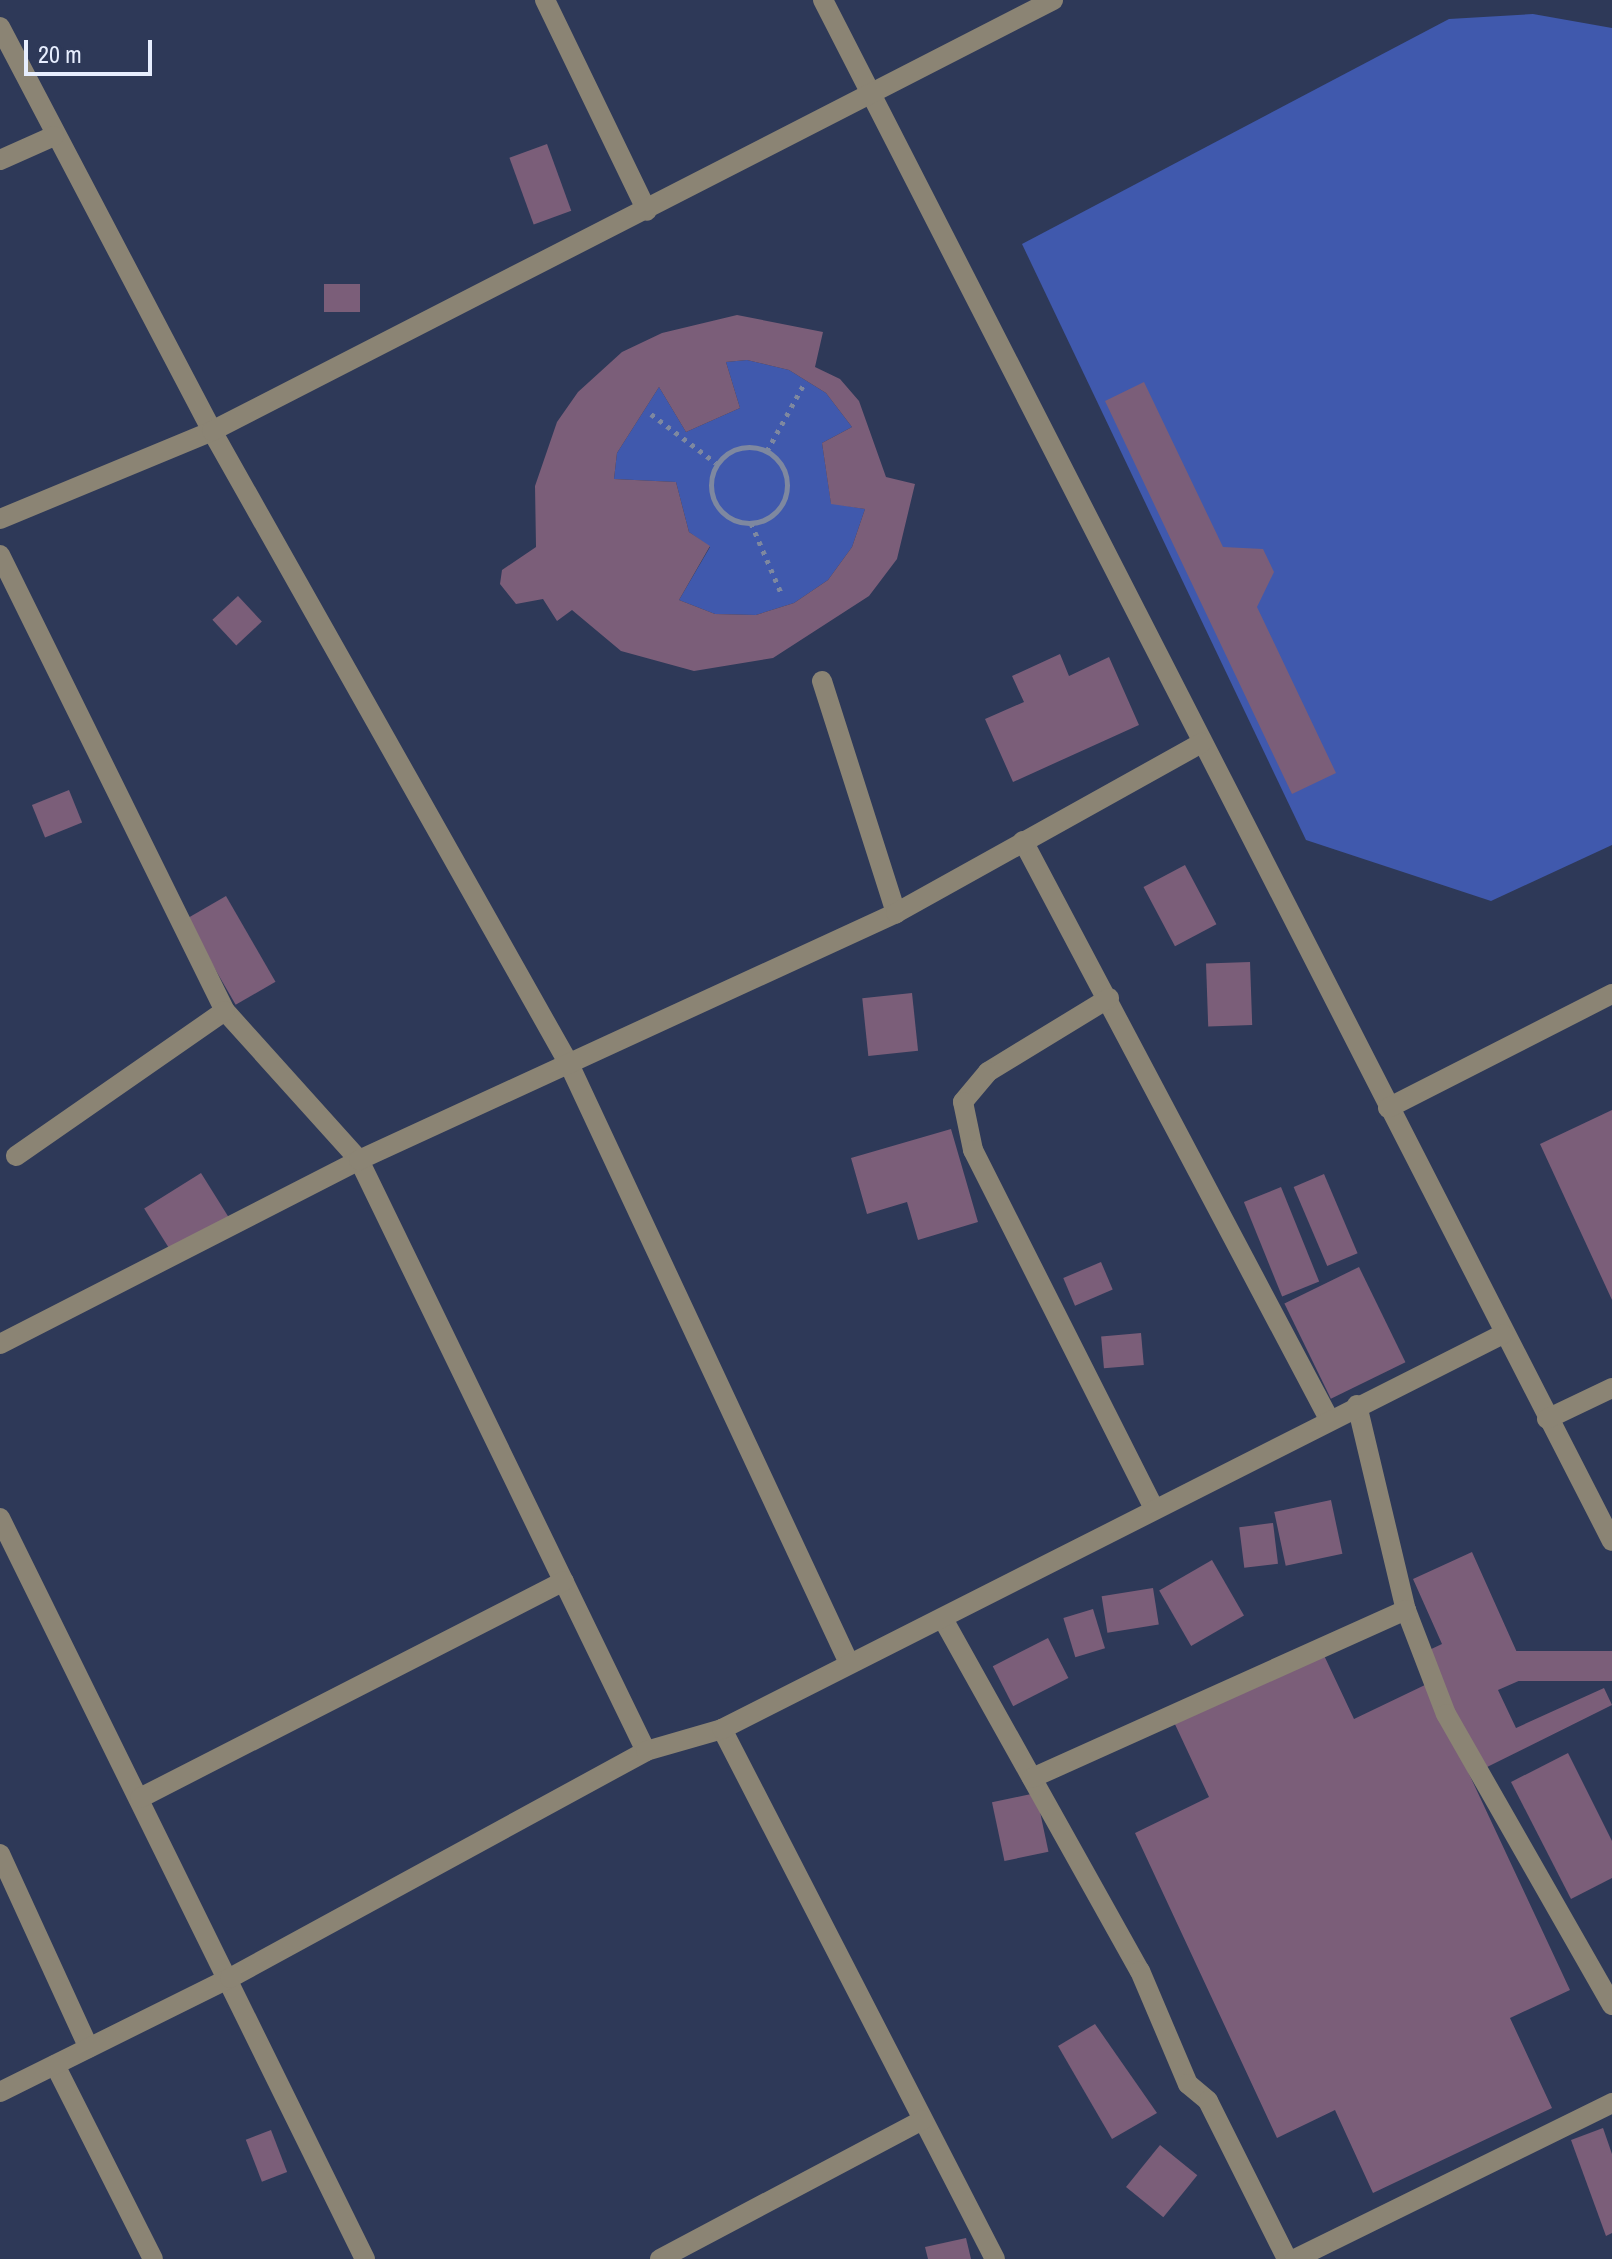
<!DOCTYPE html>
<style>
body{margin:0}
#map{position:relative;width:1612px;height:2259px;overflow:hidden;background:#2e3958;font-family:"Archivo Narrow",sans-serif}
div>[style]{position:absolute}
.green>*{inset:0;background:#4059ad}
.building>*{inset:0;background:#7b5e79;transform-origin:0 0}
.path>*{height:5px;margin-top:-2.5px;transform-origin:0;background:repeating-linear-gradient(90deg,#7e88a0 0 4px,transparent 0 10px)}
.path>.ring{margin:-2.5px;padding:0;box-sizing:content-box;background:none;border:5px solid #7e88a0;border-radius:50%}
.minor>*{height:20px;margin:-10px;padding:0 10px;transform-origin:10px;border-radius:10px;background:#8b8474}
span{translate:-50% -50%;white-space:nowrap;text-align:center;line-height:1.15;-webkit-text-stroke:7px #2e3958;paint-order:stroke}
.scale{position:absolute;left:24px;top:40px;width:128px;height:36px;box-sizing:border-box;border:4px solid #e7eefe;border-top:0;padding-left:10px;font-size:24px;line-height:28px;white-space:nowrap;color:#e7eefe;-webkit-text-stroke:6px #2e3958;paint-order:stroke}
</style>
<div id="map">
<div class="green">
<div style="clip-path:polygon(1533px 14px,1612px 28px,1612px 845px,1491px 901px,1306px 840px,1022px 244px,1449px 19px)"></div>
<div style="clip-path:polygon(747px 360px,789px 370px,826px 393px,852px 427px,822px 443px,831px 503px,865px 509px,852px 547px,828px 580px,794px 603px,756px 615px,715px 614px,679px 600px,710px 547px,689px 532px,676px 482px,614px 479px,617px 453px,659px 387px,686px 432px,740px 408px,726px 362px)"></div>
</div>
<div class="building">
<div style="left:547px;top:144px;width:71px;height:40px;rotate:70deg"></div>
<div style="left:324px;top:284px;width:36px;height:28px"></div>
<div style="clip-path:polygon(evenodd,737px 315px,823px 332px,815px 367px,840px 379px,859px 401px,886px 477px,915px 484px,897px 559px,869px 596px,773px 658px,694px 671px,621px 651px,572px 610px,557px 621px,543px 599px,516px 604px,500px 584px,502px 570px,536px 547px,535px 486px,557px 422px,578px 392px,622px 352px,662px 333px,737px 315px,747px 360px,789px 370px,826px 393px,852px 427px,822px 443px,831px 504px,865px 509px,852px 547px,828px 580px,794px 603px,756px 615px,715px 614px,679px 600px,710px 546px,689px 532px,676px 482px,614px 479px,617px 453px,659px 387px,686px 432px,740px 408px,726px 362px,747px 360px)"></div>
<div style="clip-path:polygon(1144px 382px,1223px 547px,1263px 549px,1274px 572px,1257px 607px,1336px 773px,1292px 794px,1105px 401px)"></div>
<div style="left:238px;top:596px;width:35px;height:35px;rotate:47deg"></div>
<div style="clip-path:polygon(1060px 654px,1069px 676px,1109px 657px,1139px 725px,1013px 782px,985px 719px,1024px 702px,1012px 676px)"></div>
<div style="left:69px;top:790px;width:35px;height:40px;rotate:68deg"></div>
<div style="left:1185px;top:865px;width:67px;height:47px;rotate:62deg"></div>
<div style="left:226px;top:896px;width:99px;height:46px;rotate:60deg"></div>
<div style="left:1250px;top:962px;width:63px;height:44px;rotate:88deg"></div>
<div style="left:912px;top:993px;width:58px;height:50px;rotate:84deg"></div>
<div style="clip-path:polygon(1612px 1110px,1612px 1300px,1540px 1144px)"></div>
<div style="clip-path:polygon(951px 1129px,978px 1222px,918px 1240px,907px 1202px,867px 1214px,851px 1158px)"></div>
<div style="left:201px;top:1173px;width:61px;height:67px;rotate:58deg"></div>
<div style="left:1324px;top:1174px;width:86px;height:33px;rotate:67deg"></div>
<div style="left:1281px;top:1187px;width:102px;height:40px;rotate:68deg"></div>
<div style="left:1101px;top:1262px;width:30px;height:41px;rotate:67deg"></div>
<div style="left:1359px;top:1267px;width:106px;height:83px;rotate:64deg"></div>
<div style="left:1141px;top:1333px;width:32px;height:40px;rotate:85deg"></div>
<div style="left:1331px;top:1500px;width:55px;height:58px;rotate:78deg"></div>
<div style="left:1273px;top:1523px;width:41px;height:34px;rotate:83deg"></div>
<div style="clip-path:polygon(1472px 1552px,1528px 1677px,1498px 1690px,1516px 1728px,1604px 1688px,1612px 1705px,1481px 1770px,1427px 1651px,1442px 1644px,1413px 1579px)"></div>
<div style="left:1212px;top:1560px;width:64px;height:61px;rotate:60deg"></div>
<div style="left:1153px;top:1588px;width:37px;height:52px;rotate:81deg"></div>
<div style="left:1093px;top:1609px;width:41px;height:31px;rotate:73deg"></div>
<div style="left:1048px;top:1638px;width:45px;height:62px;rotate:63deg"></div>
<div style="clip-path:polygon(1321px 1649px,1354px 1719px,1427px 1684px,1570px 1990px,1510px 2018px,1552px 2108px,1373px 2193px,1335px 2110px,1277px 2138px,1135px 1833px,1209px 1797px,1173px 1720px)"></div>
<div style="left:1612px;top:1651px;width:30px;height:114px;rotate:90deg"></div>
<div style="clip-path:polygon(1568px 1753px,1612px 1841px,1612px 1878px,1571px 1899px,1511px 1782px)"></div>
<div style="left:1036px;top:1793px;width:60px;height:45px;rotate:78deg"></div>
<div style="clip-path:polygon(1095px 2024px,1157px 2113px,1112px 2139px,1058px 2046px)"></div>
<div style="clip-path:polygon(1603px 2128px,1612px 2154px,1612px 2233px,1606px 2236px,1571px 2140px)"></div>
<div style="left:271px;top:2130px;width:45px;height:27px;rotate:69deg"></div>
<div style="left:1160px;top:2145px;width:48px;height:54px;rotate:39deg"></div>
<div style="clip-path:polygon(966px 2238px,971px 2259px,928px 2259px,925px 2247px)"></div>
</div>
<div class="path">
<div style="left:651px;top:414px;width:81px;rotate:37deg"></div>
<div class="ring" style="left:711px;top:447px;width:71px;height:71px"></div>
<div style="left:767px;top:451px;width:77px;rotate:-61.1deg"></div>
<div style="left:751px;top:523px;width:78px;rotate:66.7deg"></div>
</div>
<div class="minor">
<div style="left:545px;top:0;width:234px;rotate:64.2deg"></div>
<div style="left:823px;top:0;width:1731px;rotate:62.89deg"></div>
<div style="left:0;top:27px;width:456px;rotate:62.3deg"></div>
<div style="left:212px;top:431px;width:727px;rotate:60.58deg"></div>
<div style="left:569px;top:1064px;width:659px;rotate:64.95deg"></div>
<div style="left:0;top:160px;width:59px;rotate:-24deg"></div>
<div style="left:0;top:519px;width:230px;rotate:-22.5deg"></div>
<div style="left:212px;top:431px;width:945px;rotate:-27.13deg"></div>
<div style="left:0;top:555px;width:508px;rotate:63.74deg"></div>
<div style="left:225px;top:1011px;width:200px;rotate:48deg"></div>
<div style="left:359px;top:1160px;width:657px;rotate:64.1deg"></div>
<div style="left:822px;top:681px;width:244px;rotate:72.3deg"></div>
<div style="left:1023px;top:841px;width:654px;rotate:62.1deg"></div>
<div style="left:1109px;top:998px;width:142px;rotate:148.6deg"></div>
<div style="left:988px;top:1072px;width:39px;rotate:130deg"></div>
<div style="left:963px;top:1102px;width:49px;rotate:78.2deg"></div>
<div style="left:973px;top:1150px;width:401px;rotate:63.2deg"></div>
<div style="left:1388px;top:1108px;width:251px;rotate:-27deg"></div>
<div style="left:16px;top:1156px;width:254px;rotate:-34.8deg"></div>
<div style="left:0;top:1344px;width:403px;rotate:-27.1deg"></div>
<div style="left:359px;top:1160px;width:591px;rotate:-24.7deg"></div>
<div style="left:896px;top:913px;width:350px;rotate:-29.1deg"></div>
<div style="left:1357px;top:1405px;width:211px;rotate:76.6deg"></div>
<div style="left:1406px;top:1610px;width:111px;rotate:69deg"></div>
<div style="left:1446px;top:1714px;width:335px;rotate:60.3deg"></div>
<div style="left:1547px;top:1419px;width:72px;rotate:-25.5deg"></div>
<div style="left:0;top:1518px;width:826px;rotate:63.78deg"></div>
<div style="left:943px;top:1619px;width:403px;rotate:60.8deg"></div>
<div style="left:1140px;top:1971px;width:123px;rotate:67deg"></div>
<div style="left:1188px;top:2084px;width:26px;rotate:40deg"></div>
<div style="left:1208px;top:2101px;width:177px;rotate:63.4deg"></div>
<div style="left:722px;top:1729px;width:596px;rotate:62.75deg"></div>
<div style="left:1032px;top:1778px;width:410px;rotate:-24.2deg"></div>
<div style="left:140px;top:1798px;width:476px;rotate:-27.1deg"></div>
<div style="left:0;top:1854px;width:213px;rotate:65.4deg"></div>
<div style="left:55px;top:2065px;width:217px;rotate:63.2deg"></div>
<div style="left:0;top:2092px;width:257px;rotate:-26.4deg"></div>
<div style="left:230px;top:1978px;width:474px;rotate:-28.6deg"></div>
<div style="left:646px;top:1751px;width:79px;rotate:-16.1deg"></div>
<div style="left:722px;top:1729px;width:875px;rotate:-26.83deg"></div>
<div style="left:660px;top:2259px;width:297px;rotate:-27.9deg"></div>
<div style="left:1295px;top:2259px;width:353px;rotate:-26.2deg"></div>
</div>
<div class="scale">20 m</div>
</div>
